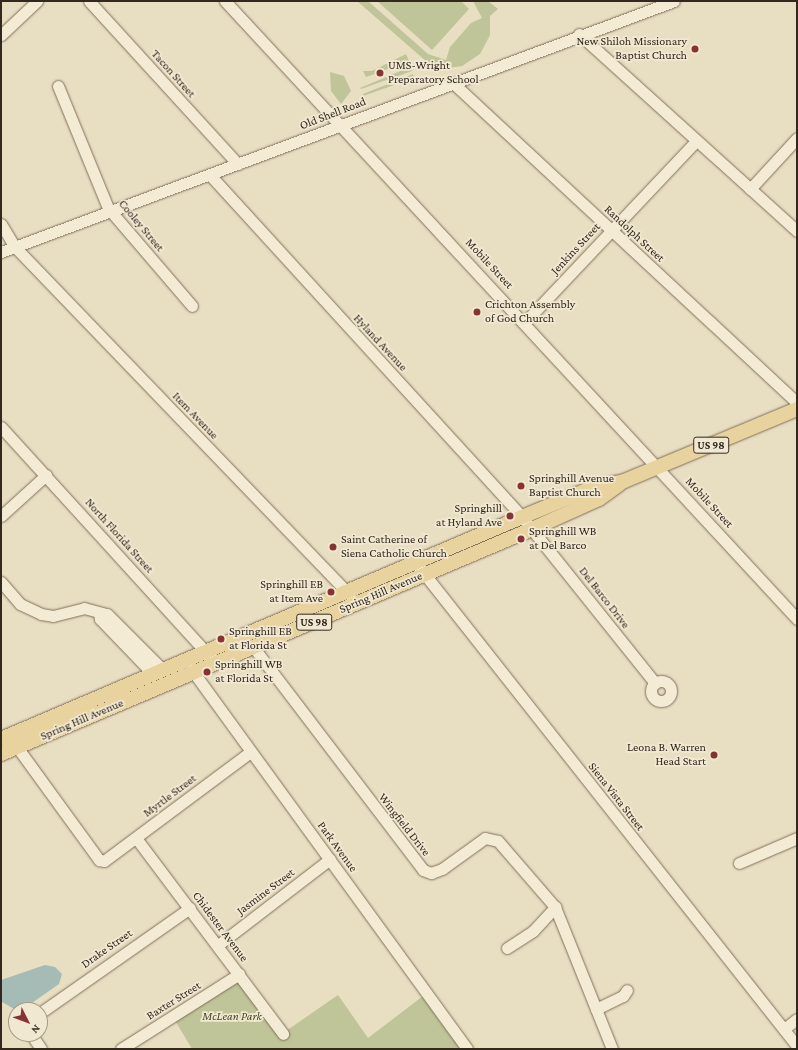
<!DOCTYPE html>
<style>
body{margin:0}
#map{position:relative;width:798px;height:1050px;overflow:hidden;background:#e8dec2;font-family:"Crimson Pro",serif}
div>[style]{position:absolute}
.green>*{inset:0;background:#bfc598}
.water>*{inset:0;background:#a4bcb5}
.roads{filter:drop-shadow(0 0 1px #80705c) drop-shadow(0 0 1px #80705c)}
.minor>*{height:11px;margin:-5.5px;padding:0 5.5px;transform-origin:5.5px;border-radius:5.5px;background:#f4ebd5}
.minor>.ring{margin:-5.5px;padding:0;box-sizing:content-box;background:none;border:11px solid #f4ebd5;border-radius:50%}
.major>*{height:14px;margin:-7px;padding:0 7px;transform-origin:7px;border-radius:7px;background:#e8d29e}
.dots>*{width:11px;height:11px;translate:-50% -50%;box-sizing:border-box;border:2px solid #f1e8d1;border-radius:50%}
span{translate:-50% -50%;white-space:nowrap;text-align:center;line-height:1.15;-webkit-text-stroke:3.5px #f1e8d1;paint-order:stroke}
.shield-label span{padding:1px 3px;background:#f1e8d1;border:1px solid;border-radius:3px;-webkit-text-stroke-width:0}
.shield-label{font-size:11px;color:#32281e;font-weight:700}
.poi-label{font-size:12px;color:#32281e}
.right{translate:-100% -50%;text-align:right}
.left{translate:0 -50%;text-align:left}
.street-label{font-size:12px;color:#32281e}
.park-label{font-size:12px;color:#424c27;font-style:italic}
.frame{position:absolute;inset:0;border:2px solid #32281e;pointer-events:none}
.north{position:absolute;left:8px;top:1002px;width:40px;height:40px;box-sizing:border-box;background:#f1e8d1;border:1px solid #a59b89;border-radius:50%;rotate:132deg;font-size:11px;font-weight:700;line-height:16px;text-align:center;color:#32281e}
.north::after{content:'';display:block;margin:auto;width:14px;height:18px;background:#883332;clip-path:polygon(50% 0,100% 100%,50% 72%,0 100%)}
</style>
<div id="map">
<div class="green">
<div style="clip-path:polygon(357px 1px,368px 1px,428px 54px,446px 60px,450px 47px,471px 23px,482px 18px,473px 1px,488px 1px,498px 9px,490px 16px,490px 35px,480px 54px,462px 66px,448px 68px,427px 62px)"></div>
<div style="clip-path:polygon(377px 1px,461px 1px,469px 9px,432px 50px)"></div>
<div style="clip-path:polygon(406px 54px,409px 61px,366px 77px,363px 71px,372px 71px)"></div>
<div style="clip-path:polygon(410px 67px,412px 71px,361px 89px,360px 88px)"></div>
<div style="clip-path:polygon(330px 72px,344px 76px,351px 91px,341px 104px,331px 91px)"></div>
<div style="clip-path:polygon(413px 74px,414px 78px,363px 96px,363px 94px)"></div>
<div style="clip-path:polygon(239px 974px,283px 1033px,338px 995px,368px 1038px,427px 993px,467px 1049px,192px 1049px,173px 1017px)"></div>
</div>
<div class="water">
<div style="clip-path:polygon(45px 965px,55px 967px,62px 974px,59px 984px,22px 1010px,16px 1010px,2px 1002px,1px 980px)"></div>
</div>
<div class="roads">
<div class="minor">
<div style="left:89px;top:1px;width:221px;rotate:47.6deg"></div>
<div style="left:225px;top:1px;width:842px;rotate:47.21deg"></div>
<div style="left:579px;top:34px;width:294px;rotate:42.1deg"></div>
<div style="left:1px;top:35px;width:50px;rotate:-43.4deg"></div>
<div style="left:453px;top:83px;width:470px;rotate:42.9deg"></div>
<div style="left:58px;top:86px;width:132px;rotate:67.7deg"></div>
<div style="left:108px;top:208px;width:129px;rotate:49.4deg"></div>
<div style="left:210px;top:175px;width:463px;rotate:47.6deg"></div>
<div style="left:522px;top:517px;width:213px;rotate:51.3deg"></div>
<div style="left:750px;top:189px;width:69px;rotate:-47.3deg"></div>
<div style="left:1px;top:224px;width:27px;rotate:59deg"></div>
<div style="left:15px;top:247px;width:484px;rotate:46.1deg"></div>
<div style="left:1px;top:252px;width:718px;rotate:-20.45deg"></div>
<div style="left:525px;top:322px;width:249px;rotate:-46.6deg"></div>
<div style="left:1px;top:427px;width:312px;rotate:47.7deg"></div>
<div style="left:1px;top:516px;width:61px;rotate:-42.3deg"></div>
<div style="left:415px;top:562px;width:617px;rotate:51.72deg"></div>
<div style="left:1px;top:582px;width:29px;rotate:49deg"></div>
<div style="left:20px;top:604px;width:23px;rotate:25deg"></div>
<div style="left:41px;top:614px;width:12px;rotate:9deg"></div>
<div style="left:53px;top:616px;width:32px;rotate:-14deg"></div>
<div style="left:84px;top:608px;width:24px;rotate:15deg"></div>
<div style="left:107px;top:614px;width:79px;rotate:45deg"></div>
<div style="left:99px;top:613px;width:6px;rotate:81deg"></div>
<div style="left:100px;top:619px;width:76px;rotate:46.1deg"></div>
<div style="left:254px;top:648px;width:279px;rotate:52.7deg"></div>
<div style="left:423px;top:870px;width:9px;rotate:21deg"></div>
<div style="left:431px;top:873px;width:12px;rotate:-20deg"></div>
<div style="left:442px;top:869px;width:53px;rotate:-35.8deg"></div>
<div style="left:485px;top:838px;width:13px;rotate:13deg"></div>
<div style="left:498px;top:841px;width:87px;rotate:49.2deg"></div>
<div style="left:555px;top:907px;width:153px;rotate:68.1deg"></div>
<div style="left:189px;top:666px;width:473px;rotate:54deg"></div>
<div class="ring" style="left:651px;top:681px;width:9px;height:9px"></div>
<div style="left:11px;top:745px;width:6px;rotate:18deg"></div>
<div style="left:17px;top:747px;width:140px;rotate:54deg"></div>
<div style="left:99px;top:860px;width:5px;rotate:11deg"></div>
<div style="left:104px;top:861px;width:182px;rotate:-36.7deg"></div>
<div style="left:136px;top:838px;width:245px;rotate:53.1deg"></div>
<div style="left:739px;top:863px;width:63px;rotate:-23.3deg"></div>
<div style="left:218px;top:945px;width:141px;rotate:-37.5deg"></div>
<div style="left:507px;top:948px;width:31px;rotate:-33deg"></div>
<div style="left:533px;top:931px;width:33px;rotate:-47deg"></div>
<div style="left:596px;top:1009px;width:30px;rotate:-26deg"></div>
<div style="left:623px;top:996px;width:7px;rotate:-56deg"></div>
<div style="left:40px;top:1013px;width:183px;rotate:-35deg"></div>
<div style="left:784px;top:1029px;width:16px;rotate:-38deg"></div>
<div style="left:31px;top:1034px;width:18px;rotate:56deg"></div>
<div style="left:121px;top:1049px;width:140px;rotate:-32.4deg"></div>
</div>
<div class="major">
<div style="left:1px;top:739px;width:566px;rotate:-23.08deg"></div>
<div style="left:522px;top:517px;width:78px;rotate:-22.6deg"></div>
<div style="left:594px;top:487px;width:31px;rotate:-11deg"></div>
<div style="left:624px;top:481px;width:187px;rotate:-22.6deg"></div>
<div style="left:1px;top:754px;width:577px;rotate:-22.96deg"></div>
<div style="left:532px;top:529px;width:73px;rotate:-24.1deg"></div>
<div style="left:599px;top:499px;width:26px;rotate:-36deg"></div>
</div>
</div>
<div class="dots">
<div style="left:695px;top:49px;background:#883332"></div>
<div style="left:380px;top:73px;background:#883332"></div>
<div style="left:477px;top:312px;background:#883332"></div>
<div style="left:521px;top:486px;background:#883332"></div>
<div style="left:510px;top:516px;background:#883332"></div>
<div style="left:521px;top:539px;background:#883332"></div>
<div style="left:333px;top:547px;background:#883332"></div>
<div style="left:331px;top:592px;background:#883332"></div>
<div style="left:221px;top:639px;background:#883332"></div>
<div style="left:207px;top:672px;background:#883332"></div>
<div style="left:714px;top:755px;background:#883332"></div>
</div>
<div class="shield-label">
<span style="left:711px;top:445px">US 98</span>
<span style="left:314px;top:622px">US 98</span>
</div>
<div class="poi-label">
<span class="right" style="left:687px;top:49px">New Shiloh Missionary<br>Baptist Church</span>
<span class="left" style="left:388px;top:73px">UMS-Wright<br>Preparatory School</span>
<span class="left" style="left:485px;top:312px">Crichton Assembly<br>of God Church</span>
<span class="left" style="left:529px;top:486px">Springhill Avenue<br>Baptist Church</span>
<span class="right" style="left:502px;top:516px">Springhill<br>at Hyland Ave</span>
<span class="left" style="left:529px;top:539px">Springhill WB<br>at Del Barco</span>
<span class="left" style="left:341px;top:547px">Saint Catherine of<br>Siena Catholic Church</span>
<span class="right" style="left:323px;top:592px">Springhill EB<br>at Item Ave</span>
<span class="left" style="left:229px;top:639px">Springhill EB<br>at Florida St</span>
<span class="left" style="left:215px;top:672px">Springhill WB<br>at Florida St</span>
<span class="right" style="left:706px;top:755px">Leona B. Warren<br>Head Start</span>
</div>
<div class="street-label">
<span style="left:173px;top:74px;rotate:48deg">Tacon Street</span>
<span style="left:333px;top:114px;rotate:-21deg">Old Shell Road</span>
<span style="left:141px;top:226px;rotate:50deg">Cooley Street</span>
<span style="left:634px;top:234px;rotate:43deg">Randolph Street</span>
<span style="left:576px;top:249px;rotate:-47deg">Jenkins Street</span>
<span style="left:489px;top:264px;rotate:47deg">Mobile Street</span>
<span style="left:380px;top:343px;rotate:47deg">Hyland Avenue</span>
<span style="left:195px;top:416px;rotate:46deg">Item Avenue</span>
<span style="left:709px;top:503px;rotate:47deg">Mobile Street</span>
<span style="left:119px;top:536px;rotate:48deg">North Florida Street</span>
<span style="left:381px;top:593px;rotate:-23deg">Spring Hill Avenue</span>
<span style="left:604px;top:598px;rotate:52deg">Del Barco Drive</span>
<span style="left:82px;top:720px;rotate:-23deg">Spring Hill Avenue</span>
<span style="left:170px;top:796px;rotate:-37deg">Myrtle Street</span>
<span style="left:616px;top:797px;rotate:52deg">Siena Vista Street</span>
<span style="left:404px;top:825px;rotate:52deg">Wingfield Drive</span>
<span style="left:337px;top:847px;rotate:54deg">Park Avenue</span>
<span style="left:266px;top:892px;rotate:-37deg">Jasmine Street</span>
<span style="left:220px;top:927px;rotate:53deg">Chidester Avenue</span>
<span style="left:107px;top:949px;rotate:-35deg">Drake Street</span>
<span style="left:174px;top:1001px;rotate:-32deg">Baxter Street</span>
</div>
<div class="park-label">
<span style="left:232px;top:1017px">McLean Park</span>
</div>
<div class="frame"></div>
<div class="north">N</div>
</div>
